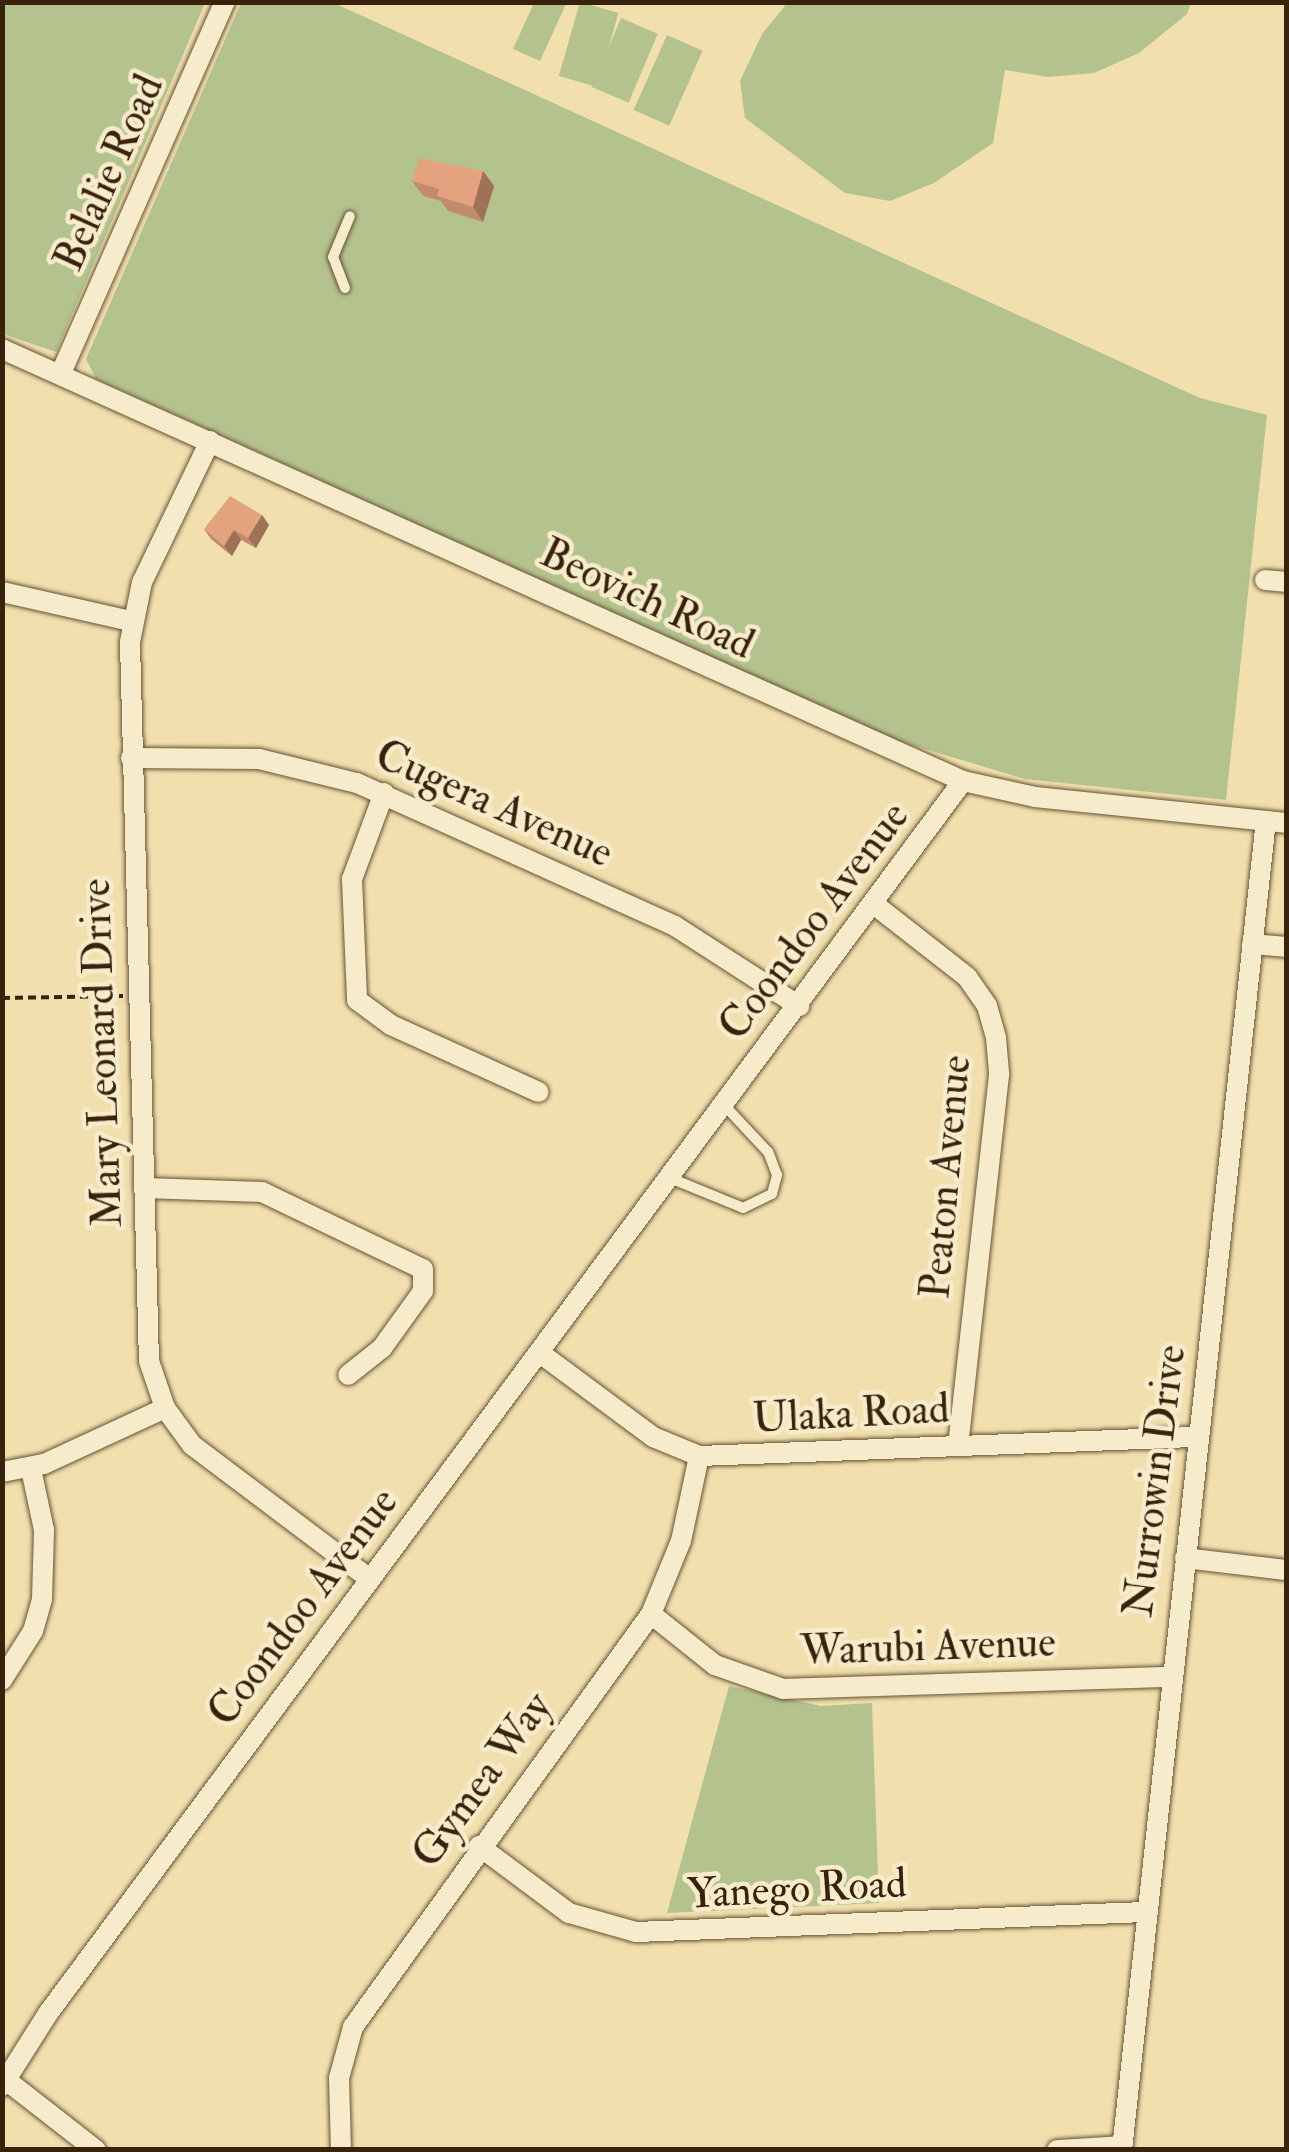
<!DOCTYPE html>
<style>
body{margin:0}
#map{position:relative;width:1289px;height:2152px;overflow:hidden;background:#f1e0ad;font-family:"IM FELL Double Pica",serif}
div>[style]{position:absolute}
.green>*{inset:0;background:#b4c38e;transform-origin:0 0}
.path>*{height:4px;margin-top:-2px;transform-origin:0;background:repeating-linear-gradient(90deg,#39220c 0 8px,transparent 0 13px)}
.roads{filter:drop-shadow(0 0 2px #675234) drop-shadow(0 0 2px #675234)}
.lane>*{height:10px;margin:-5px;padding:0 5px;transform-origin:5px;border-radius:5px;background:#f6ebca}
.street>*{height:20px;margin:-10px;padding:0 10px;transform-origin:10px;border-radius:10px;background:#f6ebca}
.wall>*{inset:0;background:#c28c6c}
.shaded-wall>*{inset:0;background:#9e7258}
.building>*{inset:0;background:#e2a37e}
span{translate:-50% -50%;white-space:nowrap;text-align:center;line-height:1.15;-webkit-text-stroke:9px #f6ebca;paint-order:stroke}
.street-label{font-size:42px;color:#39220c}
.frame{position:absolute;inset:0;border:5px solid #39220c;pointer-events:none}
</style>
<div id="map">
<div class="green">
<div style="left:580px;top:2px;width:40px;height:77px;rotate:16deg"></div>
<div style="clip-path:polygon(788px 2px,1191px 2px,1191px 3px,1187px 14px,1139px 53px,1094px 73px,1048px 77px,1005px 70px,993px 143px,934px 183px,890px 201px,845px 193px,745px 118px,740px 81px,762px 34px)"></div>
<div style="clip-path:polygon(2px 3px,205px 3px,56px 352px,3px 334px)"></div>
<div style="clip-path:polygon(241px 3px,334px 3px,1200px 398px,1267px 415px,1226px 800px,1025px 779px,898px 741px,96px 379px,86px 359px)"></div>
<div style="clip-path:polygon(534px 3px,566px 4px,540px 61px,513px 49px)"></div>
<div style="left:621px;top:18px;width:40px;height:75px;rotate:23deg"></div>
<div style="left:667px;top:35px;width:39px;height:82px;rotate:24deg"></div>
<div style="clip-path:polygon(729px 1686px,821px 1706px,872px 1703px,879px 1903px,667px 1913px)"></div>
</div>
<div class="path">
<div style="left:2px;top:998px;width:121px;rotate:-0.9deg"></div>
</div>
<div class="roads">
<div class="lane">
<div style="left:345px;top:288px;width:33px;rotate:-111deg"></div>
<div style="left:333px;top:257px;width:44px;rotate:-67.5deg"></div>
<div style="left:670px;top:1178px;width:79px;rotate:22.3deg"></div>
<div style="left:743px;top:1208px;width:32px;rotate:-26deg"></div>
<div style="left:772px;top:1194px;width:20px;rotate:-75deg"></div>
<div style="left:777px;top:1175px;width:25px;rotate:-111deg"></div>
<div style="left:768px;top:1152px;width:64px;rotate:-133.1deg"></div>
</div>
<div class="street">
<div style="left:2px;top:349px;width:1054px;rotate:24.21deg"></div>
<div style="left:963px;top:781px;width:74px;rotate:12.5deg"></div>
<div style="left:1035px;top:797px;width:252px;rotate:5.9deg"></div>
<div style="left:61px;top:373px;width:406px;rotate:-66.2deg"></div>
<div style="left:210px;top:441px;width:157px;rotate:115.7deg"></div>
<div style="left:142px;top:582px;width:61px;rotate:101.3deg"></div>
<div style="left:130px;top:642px;width:719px;rotate:88.49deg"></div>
<div style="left:149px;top:1361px;width:50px;rotate:71.2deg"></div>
<div style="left:165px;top:1408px;width:46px;rotate:53.9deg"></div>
<div style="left:192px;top:1445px;width:223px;rotate:37deg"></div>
<div style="left:1265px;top:580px;width:21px;rotate:5deg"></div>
<div style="left:2px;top:592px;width:132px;rotate:12.7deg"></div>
<div style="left:131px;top:758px;width:128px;rotate:0.4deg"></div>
<div style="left:259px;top:759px;width:101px;rotate:13.8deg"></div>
<div style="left:357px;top:783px;width:349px;rotate:24.2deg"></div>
<div style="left:675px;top:926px;width:148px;rotate:32.8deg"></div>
<div style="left:384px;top:793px;width:92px;rotate:110.4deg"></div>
<div style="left:352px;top:879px;width:121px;rotate:87.6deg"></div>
<div style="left:357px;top:1000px;width:42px;rotate:36.3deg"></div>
<div style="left:391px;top:1025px;width:162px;rotate:24.4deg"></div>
<div style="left:875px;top:905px;width:117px;rotate:38deg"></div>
<div style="left:967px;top:977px;width:35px;rotate:55deg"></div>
<div style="left:987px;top:1006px;width:33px;rotate:74deg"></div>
<div style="left:996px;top:1038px;width:37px;rotate:85deg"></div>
<div style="left:999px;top:1075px;width:373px;rotate:96.3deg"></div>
<div style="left:1252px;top:944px;width:34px;rotate:5deg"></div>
<div style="left:145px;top:1188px;width:117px;rotate:2deg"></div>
<div style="left:262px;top:1192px;width:178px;rotate:25.6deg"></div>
<div style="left:423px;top:1269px;width:22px;rotate:90deg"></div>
<div style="left:423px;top:1291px;width:70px;rotate:125.7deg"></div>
<div style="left:382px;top:1348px;width:43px;rotate:141.5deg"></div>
<div style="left:540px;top:1353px;width:141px;rotate:36.6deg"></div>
<div style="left:653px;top:1437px;width:50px;rotate:22.4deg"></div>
<div style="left:699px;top:1456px;width:499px;rotate:-2.2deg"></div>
<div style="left:2px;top:1472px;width:43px;rotate:-10.8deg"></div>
<div style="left:44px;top:1464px;width:133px;rotate:-24.8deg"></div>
<div style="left:1185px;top:1558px;width:102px;rotate:6.8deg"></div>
<div style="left:651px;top:1614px;width:82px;rotate:38.6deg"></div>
<div style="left:715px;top:1665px;width:72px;rotate:19.4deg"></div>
<div style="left:783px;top:1689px;width:387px;rotate:-1.8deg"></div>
<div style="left:2px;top:1680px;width:58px;rotate:-57.7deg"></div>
<div style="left:33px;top:1631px;width:33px;rotate:-74deg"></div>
<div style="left:42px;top:1599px;width:69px;rotate:-88.3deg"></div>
<div style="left:44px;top:1530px;width:62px;rotate:-102deg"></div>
<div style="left:479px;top:1846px;width:112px;rotate:36.7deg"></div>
<div style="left:569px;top:1913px;width:70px;rotate:15.8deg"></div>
<div style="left:636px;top:1932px;width:508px;rotate:-2.25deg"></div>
<div style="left:6px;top:2080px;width:114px;rotate:37.9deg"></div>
<div style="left:2px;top:2086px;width:88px;rotate:-57.6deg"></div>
<div style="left:49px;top:2012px;width:1533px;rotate:-53.41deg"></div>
<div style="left:341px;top:2150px;width:72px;rotate:-91.6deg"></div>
<div style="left:339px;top:2078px;width:53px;rotate:-74.6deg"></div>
<div style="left:353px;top:2027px;width:509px;rotate:-54.19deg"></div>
<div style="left:651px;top:1614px;width:79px;rotate:-67.7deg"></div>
<div style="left:681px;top:1541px;width:87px;rotate:-78deg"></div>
<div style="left:1057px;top:2150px;width:65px;rotate:-3.5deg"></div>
<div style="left:1122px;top:2150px;width:1337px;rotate:-83.82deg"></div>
</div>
</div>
<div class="wall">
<div style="clip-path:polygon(483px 171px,494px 186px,483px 222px,448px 211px,441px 201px,423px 196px,412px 181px)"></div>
<div style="clip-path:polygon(262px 515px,269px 525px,256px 548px,241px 540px,232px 556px,211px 539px,204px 529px)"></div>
</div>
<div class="shaded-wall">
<div style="clip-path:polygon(483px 171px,494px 186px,483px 222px,473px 207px)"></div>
<div style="clip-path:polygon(262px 515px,269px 525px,256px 548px,248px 538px)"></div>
<div style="clip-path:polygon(234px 530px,241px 540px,232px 556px,224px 546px)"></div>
</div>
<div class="building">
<div style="clip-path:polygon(419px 158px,483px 171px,473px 207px,437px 196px,439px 189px,412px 181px)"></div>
<div style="clip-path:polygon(230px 496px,262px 515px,248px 538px,234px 530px,224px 546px,204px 529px)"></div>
</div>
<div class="street-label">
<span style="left:109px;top:173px;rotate:-66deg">Belalie Road</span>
<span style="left:647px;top:599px;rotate:25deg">Beovich Road</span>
<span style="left:494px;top:804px;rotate:24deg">Cugera Avenue</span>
<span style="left:814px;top:921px;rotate:-53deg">Coondoo Avenue</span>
<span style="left:102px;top:1053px;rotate:-92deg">Mary Leonard Drive</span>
<span style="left:946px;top:1177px;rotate:-85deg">Peaton Avenue</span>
<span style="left:851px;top:1414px;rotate:-3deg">Ulaka Road</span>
<span style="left:1155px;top:1481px;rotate:-83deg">Nurrowin Drive</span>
<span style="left:303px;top:1607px;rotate:-53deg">Coondoo Avenue</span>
<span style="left:928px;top:1647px;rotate:-2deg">Warubi Avenue</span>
<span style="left:482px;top:1780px;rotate:-54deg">Gymea Way</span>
<span style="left:797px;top:1889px;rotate:-3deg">Yanego Road</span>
</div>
<div class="frame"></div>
</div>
